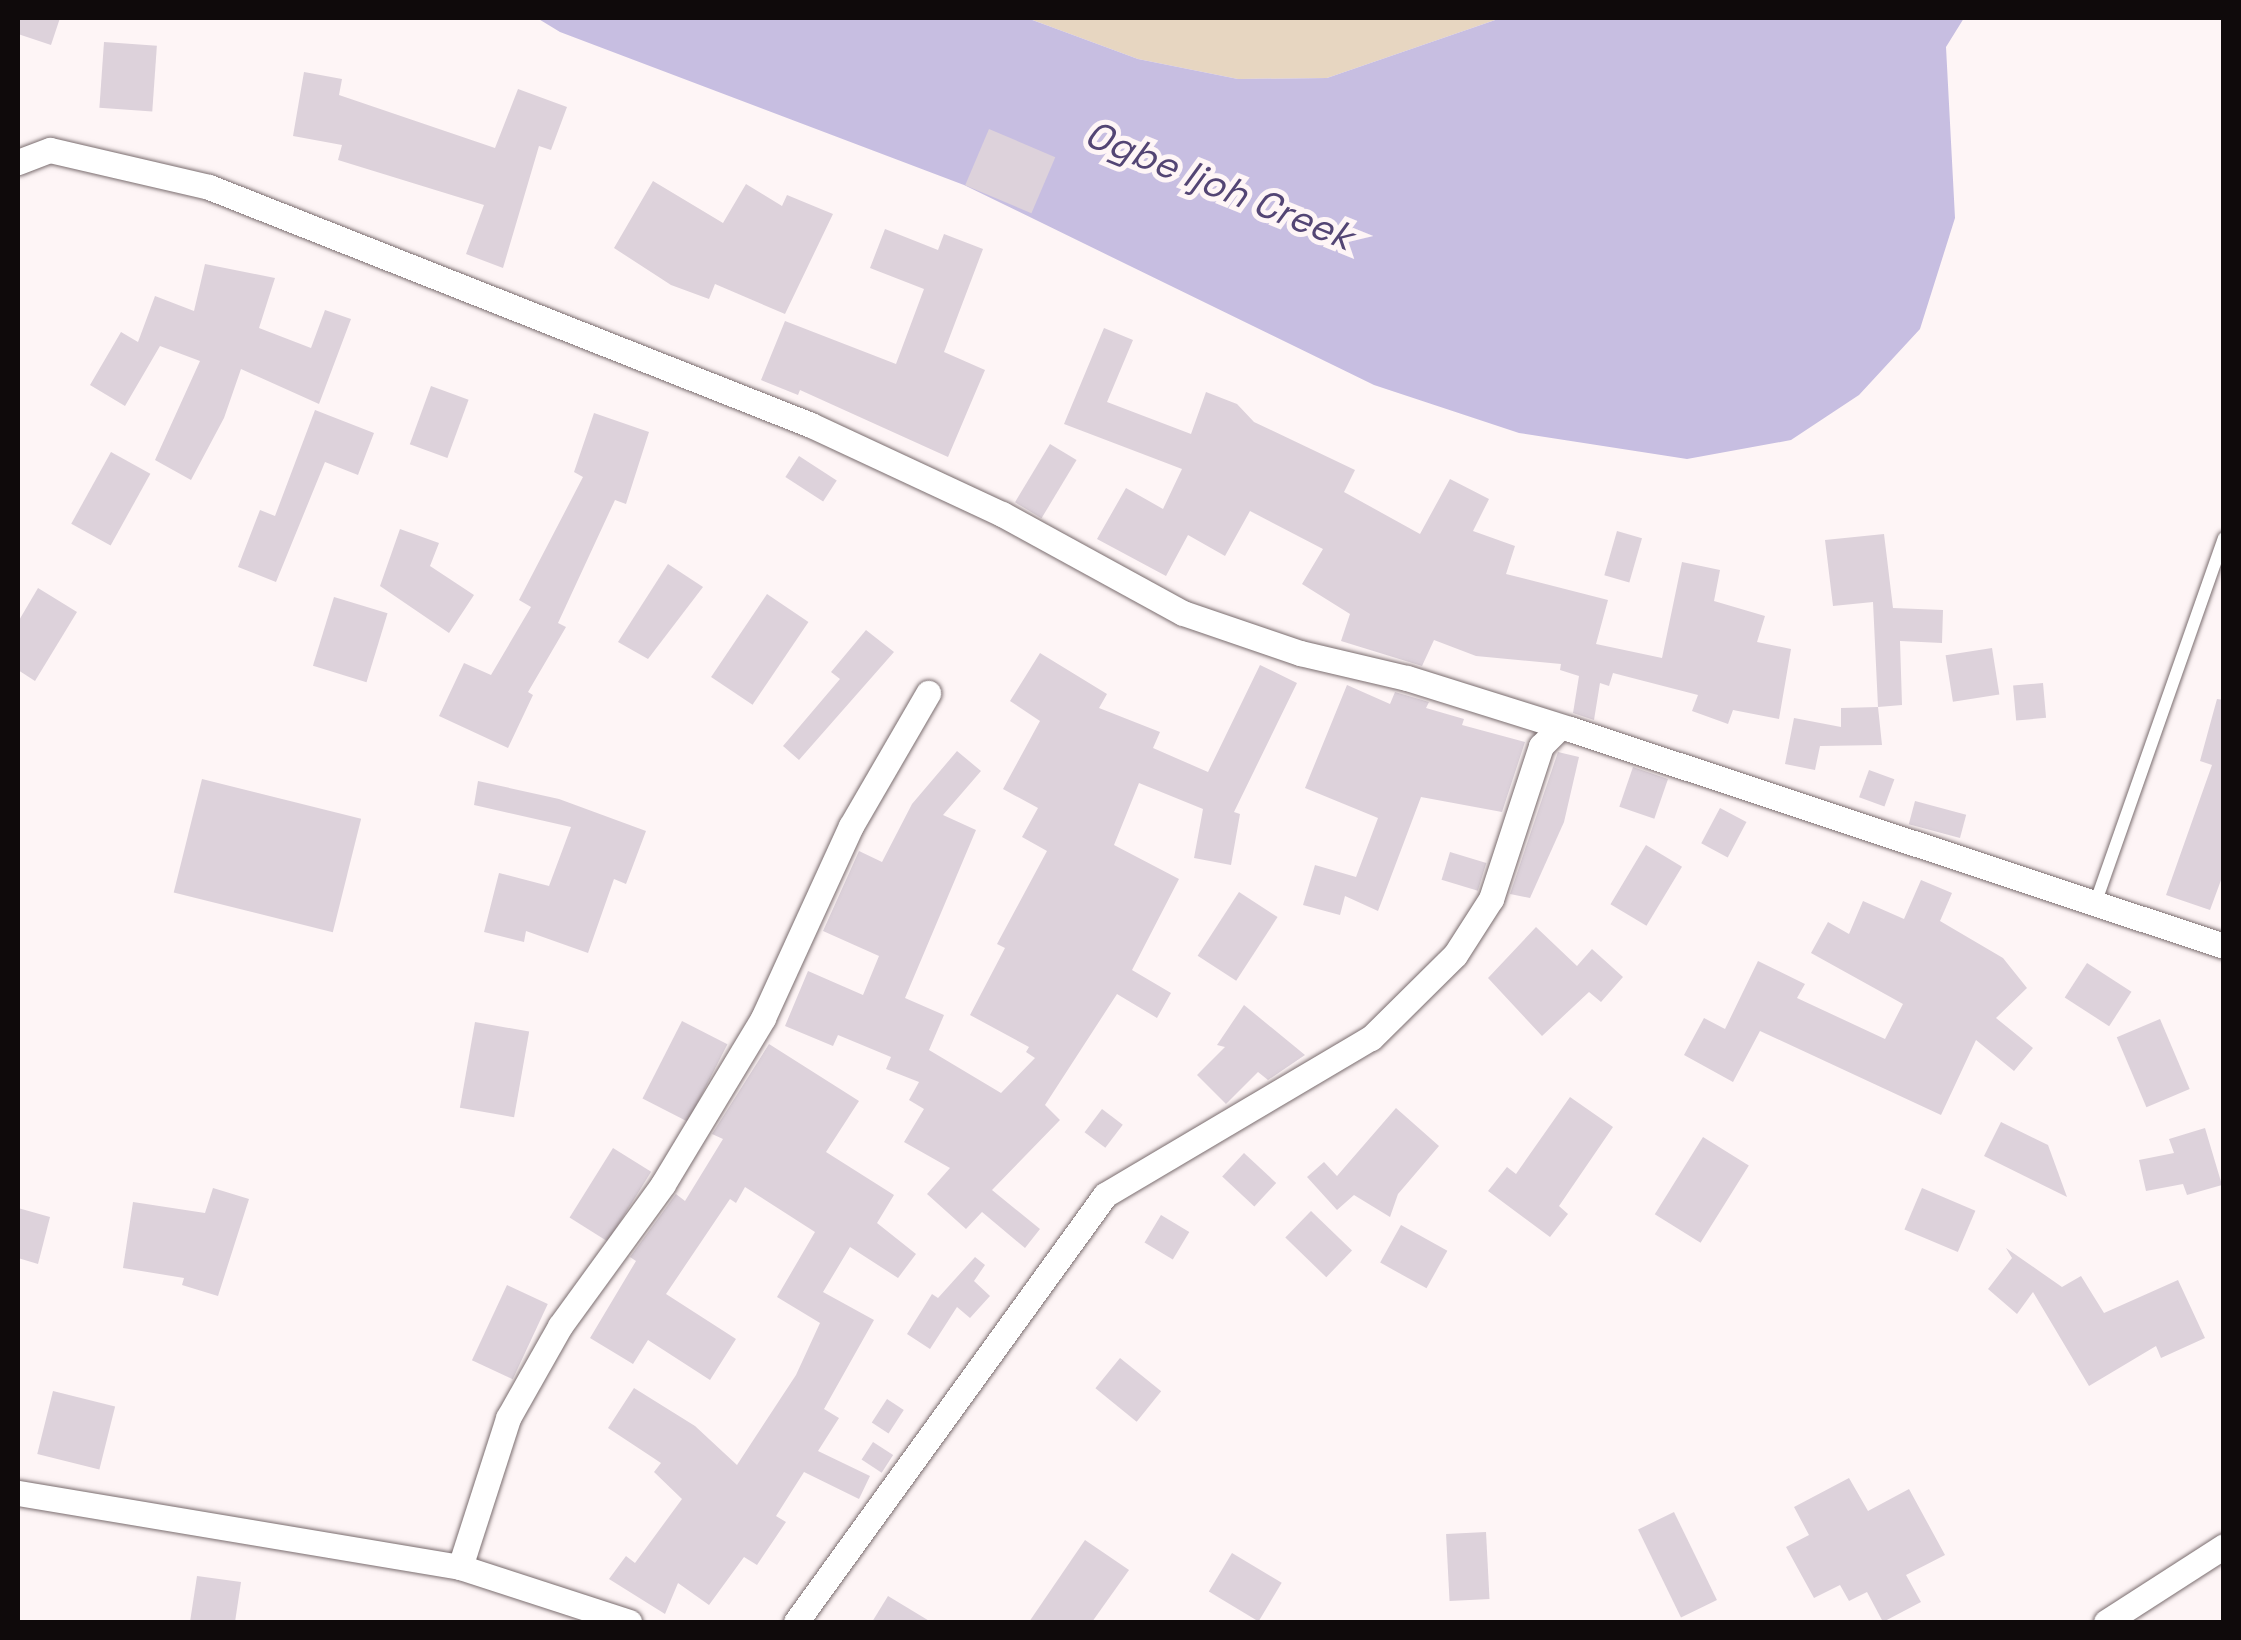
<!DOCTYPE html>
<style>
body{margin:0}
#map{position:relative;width:2241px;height:1640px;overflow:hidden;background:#fef5f6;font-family:"Space Grotesk",sans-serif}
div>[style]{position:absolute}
.green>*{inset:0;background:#e7d6c1}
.water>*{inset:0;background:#c7bee1}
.building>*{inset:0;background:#ddd2db;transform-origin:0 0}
.roads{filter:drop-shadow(0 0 2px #7a6d6f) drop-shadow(0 0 2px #7a6d6f)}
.lane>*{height:12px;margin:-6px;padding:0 6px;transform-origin:6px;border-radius:6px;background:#fff}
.street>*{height:25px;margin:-12.5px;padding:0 12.5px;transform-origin:12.5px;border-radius:12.5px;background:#fff}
span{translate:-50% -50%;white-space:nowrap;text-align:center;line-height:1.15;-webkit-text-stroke:10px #fef5f6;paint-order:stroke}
.water-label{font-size:38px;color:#534574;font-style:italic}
.frame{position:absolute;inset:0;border:20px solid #0f0a0b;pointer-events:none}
</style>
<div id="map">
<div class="green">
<div style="clip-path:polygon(1027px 18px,1501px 18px,1327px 78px,1238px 79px,1138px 59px)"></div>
</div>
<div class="water">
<div style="clip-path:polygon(537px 18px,1027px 18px,1138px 59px,1238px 79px,1327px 78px,1501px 18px,1964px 18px,1946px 47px,1955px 218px,1920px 329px,1859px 395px,1791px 440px,1687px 459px,1519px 433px,1374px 385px,964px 185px,560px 32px)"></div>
</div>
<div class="building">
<div style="clip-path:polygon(18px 18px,60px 18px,51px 45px,18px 34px)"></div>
<div style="left:104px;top:42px;width:53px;height:66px;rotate:4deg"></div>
<div style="clip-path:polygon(304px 72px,342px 79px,339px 95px,495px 148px,518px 89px,567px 107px,551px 150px,539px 146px,503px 268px,466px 254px,484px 205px,338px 160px,342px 145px,293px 136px)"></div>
<div style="left:989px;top:129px;width:72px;height:61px;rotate:23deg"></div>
<div style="clip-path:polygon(653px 181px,723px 223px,746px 184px,782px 206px,787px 195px,833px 214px,785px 314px,715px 284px,709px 299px,671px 285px,614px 248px)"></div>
<div style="clip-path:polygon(885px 229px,938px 250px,944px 234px,983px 249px,944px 352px,985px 370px,948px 457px,800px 390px,798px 395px,761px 380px,785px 321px,896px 364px,924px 289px,870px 268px)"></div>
<div style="clip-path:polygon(205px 264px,275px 278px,259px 328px,311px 348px,325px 310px,351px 319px,319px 404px,241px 369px,224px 418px,191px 480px,155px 460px,200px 361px,160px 346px,125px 406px,90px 385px,121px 332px,138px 342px,155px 296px,194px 311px)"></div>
<div style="clip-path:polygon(1104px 328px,1133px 340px,1107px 402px,1191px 434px,1206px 392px,1237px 404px,1254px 422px,1355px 470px,1344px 492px,1420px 534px,1450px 479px,1489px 499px,1473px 531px,1515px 546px,1506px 574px,1608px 600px,1596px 644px,1662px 658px,1682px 562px,1720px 570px,1714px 601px,1765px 616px,1757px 642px,1791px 649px,1779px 719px,1733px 710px,1728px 724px,1692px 711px,1698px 695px,1613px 673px,1609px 686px,1600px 683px,1594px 720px,1573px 713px,1579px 676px,1560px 670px,1561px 664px,1476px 656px,1434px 640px,1422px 666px,1341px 641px,1350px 614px,1302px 584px,1323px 549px,1250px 511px,1225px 556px,1188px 535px,1166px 576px,1097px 539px,1126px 488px,1163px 509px,1182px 469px,1064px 424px)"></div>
<div style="left:431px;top:386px;width:40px;height:62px;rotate:20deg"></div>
<div style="clip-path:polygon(315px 410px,374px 433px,358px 475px,325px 462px,276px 582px,238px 567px,260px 510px,275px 516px)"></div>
<div style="clip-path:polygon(594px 413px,649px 432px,626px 504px,615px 500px,558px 623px,566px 627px,528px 692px,533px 695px,508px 748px,439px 716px,464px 663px,491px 675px,531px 607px,519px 600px,583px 477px,574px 472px)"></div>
<div style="left:1050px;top:444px;width:31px;height:68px;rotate:31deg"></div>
<div style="left:111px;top:452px;width:45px;height:82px;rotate:29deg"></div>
<div style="left:799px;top:456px;width:45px;height:25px;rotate:33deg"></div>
<div style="clip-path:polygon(400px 529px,439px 543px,430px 566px,474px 595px,449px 633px,380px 586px)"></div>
<div style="left:1617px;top:531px;width:26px;height:46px;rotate:16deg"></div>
<div style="clip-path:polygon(1884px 534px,1893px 608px,1943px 610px,1942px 643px,1900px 641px,1902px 705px,1878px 707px,1873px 602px,1833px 606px,1825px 540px)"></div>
<div style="clip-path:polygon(668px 564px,703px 587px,648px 659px,618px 642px)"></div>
<div style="clip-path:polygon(38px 588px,77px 612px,35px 681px,18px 670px,18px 622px)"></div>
<div style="left:767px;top:594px;width:50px;height:100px;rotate:34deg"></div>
<div style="left:334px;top:597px;width:56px;height:72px;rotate:17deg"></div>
<div style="clip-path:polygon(866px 630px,894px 652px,799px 760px,783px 746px,840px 679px,831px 672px)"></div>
<div style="left:1992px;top:648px;width:47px;height:47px;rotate:81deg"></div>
<div style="clip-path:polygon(1040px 653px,1107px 694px,1099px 708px,1160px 732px,1153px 748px,1208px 772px,1260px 665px,1297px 683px,1234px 812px,1240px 814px,1231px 865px,1194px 858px,1203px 809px,1139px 783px,1114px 845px,1179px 879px,1132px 970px,1171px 993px,1157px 1018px,1117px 994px,1045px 1105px,1060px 1120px,992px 1190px,1040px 1229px,1025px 1248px,982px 1212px,966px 1229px,927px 1194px,950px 1168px,904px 1142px,924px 1109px,909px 1100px,919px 1082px,886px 1069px,891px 1057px,838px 1035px,833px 1046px,785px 1026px,808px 971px,863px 995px,879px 956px,823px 931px,859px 851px,882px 862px,912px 804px,957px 751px,981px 771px,943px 815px,976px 830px,905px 998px,944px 1015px,929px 1050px,1001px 1093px,1035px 1058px,1026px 1052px,1029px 1047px,970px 1015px,1005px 948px,997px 944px,1047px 851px,1022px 837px,1038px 808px,1003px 789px,1040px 721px,1010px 701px)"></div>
<div style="left:2043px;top:683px;width:35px;height:30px;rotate:85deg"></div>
<div style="clip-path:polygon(1347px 685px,1390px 704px,1395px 692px,1429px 702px,1426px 708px,1464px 719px,1462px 725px,1525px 742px,1502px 812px,1421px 797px,1378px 911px,1345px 896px,1340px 915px,1303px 905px,1315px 865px,1356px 877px,1378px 818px,1305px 788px)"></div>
<div style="clip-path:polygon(2217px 699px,2224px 700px,2224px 872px,2210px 910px,2166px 895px,2212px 765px,2200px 761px)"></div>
<div style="clip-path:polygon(1878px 707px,1882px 745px,1820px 746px,1815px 770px,1785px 764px,1794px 718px,1841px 727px,1841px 708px)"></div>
<div style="clip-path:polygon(1558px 752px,1579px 757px,1564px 822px,1530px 898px,1510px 894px)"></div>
<div style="left:1633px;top:767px;width:37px;height:42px;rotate:19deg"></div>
<div style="left:1869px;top:770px;width:27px;height:29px;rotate:20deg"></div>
<div style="left:202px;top:779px;width:164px;height:117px;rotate:14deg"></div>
<div style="clip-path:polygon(478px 781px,559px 799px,646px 831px,626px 884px,614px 879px,588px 953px,526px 931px,524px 942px,484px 932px,499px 873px,549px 886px,571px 827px,474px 805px)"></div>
<div style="left:1915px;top:801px;width:53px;height:24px;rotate:15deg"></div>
<div style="left:1720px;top:808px;width:30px;height:40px;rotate:28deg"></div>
<div style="left:1646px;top:845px;width:42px;height:69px;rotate:31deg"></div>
<div style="left:1450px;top:852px;width:38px;height:29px;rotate:17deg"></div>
<div style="clip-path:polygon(1921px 880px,1952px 893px,1940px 921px,2003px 958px,2027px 988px,1996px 1018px,2033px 1048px,2014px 1071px,1976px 1040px,1941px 1115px,1760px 1031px,1733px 1082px,1684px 1055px,1704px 1018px,1725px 1029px,1758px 961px,1805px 984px,1797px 998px,1885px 1039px,1903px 1004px,1811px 953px,1828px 922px,1849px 934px,1863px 901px,1904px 919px)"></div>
<div style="left:1239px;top:892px;width:46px;height:76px;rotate:33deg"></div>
<div style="clip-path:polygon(1536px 927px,1577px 966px,1592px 949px,1623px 977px,1601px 1002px,1589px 992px,1542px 1036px,1488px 978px)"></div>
<div style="left:2087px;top:963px;width:53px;height:41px;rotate:33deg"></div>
<div style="clip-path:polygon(1244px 1005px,1305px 1055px,1268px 1080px,1258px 1072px,1226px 1104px,1197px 1075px,1225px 1047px,1217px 1045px)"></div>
<div style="left:2160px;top:1019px;width:76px;height:47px;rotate:67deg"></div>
<div style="left:682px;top:1021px;width:51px;height:87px;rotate:27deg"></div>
<div style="left:475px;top:1022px;width:55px;height:87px;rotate:10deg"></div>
<div style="clip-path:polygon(769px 1044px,859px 1101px,826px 1152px,894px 1195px,877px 1223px,916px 1254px,898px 1278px,850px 1247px,823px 1292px,874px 1320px,824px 1409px,839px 1418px,818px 1451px,870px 1476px,859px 1499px,804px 1472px,776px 1516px,786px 1522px,757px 1565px,744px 1557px,709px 1605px,678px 1583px,665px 1614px,609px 1579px,626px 1556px,635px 1563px,682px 1499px,654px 1472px,661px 1463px,608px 1428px,634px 1388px,695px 1426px,737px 1465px,796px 1375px,820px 1323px,777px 1297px,815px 1232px,745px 1187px,736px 1203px,730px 1199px,666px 1294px,736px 1339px,710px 1380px,648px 1340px,633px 1364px,590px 1338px,636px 1261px,630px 1257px,676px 1194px,685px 1201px,723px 1139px,712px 1134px)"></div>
<div style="clip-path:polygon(1570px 1097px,1613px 1127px,1559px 1206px,1568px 1214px,1550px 1237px,1488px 1191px,1507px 1167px,1516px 1174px)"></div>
<div style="clip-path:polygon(1396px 1108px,1439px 1146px,1398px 1194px,1390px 1217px,1354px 1195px,1337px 1210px,1307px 1177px,1324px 1162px,1337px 1176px)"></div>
<div style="left:1102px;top:1109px;width:26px;height:29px;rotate:37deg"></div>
<div style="clip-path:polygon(2001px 1122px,2048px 1145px,2067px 1197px,1984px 1156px)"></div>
<div style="clip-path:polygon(2205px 1128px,2222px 1185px,2187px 1195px,2183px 1184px,2146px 1191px,2139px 1160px,2174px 1153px,2169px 1139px)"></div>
<div style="left:1703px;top:1137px;width:54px;height:91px;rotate:32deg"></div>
<div style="left:613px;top:1148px;width:45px;height:82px;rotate:32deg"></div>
<div style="left:1244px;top:1153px;width:44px;height:32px;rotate:43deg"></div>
<div style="clip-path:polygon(213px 1188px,249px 1199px,218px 1296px,182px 1285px,184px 1278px,123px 1268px,133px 1202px,205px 1213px)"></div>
<div style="left:1922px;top:1188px;width:58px;height:45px;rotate:23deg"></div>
<div style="clip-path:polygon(18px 1208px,50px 1217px,38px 1264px,18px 1258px)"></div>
<div style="left:1311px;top:1211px;width:57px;height:37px;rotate:44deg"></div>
<div style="left:1161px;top:1215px;width:33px;height:32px;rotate:31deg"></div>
<div style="left:1401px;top:1225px;width:53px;height:43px;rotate:29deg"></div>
<div style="clip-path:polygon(2006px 1248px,2062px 1287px,2081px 1276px,2104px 1313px,2178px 1280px,2205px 1338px,2161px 1358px,2156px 1346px,2089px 1386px,2033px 1292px,2017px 1314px,1988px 1289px,2012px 1258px)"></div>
<div style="clip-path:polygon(975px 1257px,985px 1265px,974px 1281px,990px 1296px,970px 1318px,957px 1307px,930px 1349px,907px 1334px,932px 1294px,938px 1298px)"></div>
<div style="left:507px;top:1285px;width:45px;height:83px;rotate:25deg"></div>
<div style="left:1120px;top:1358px;width:53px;height:39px;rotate:39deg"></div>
<div style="left:53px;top:1391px;width:64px;height:65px;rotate:14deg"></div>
<div style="left:887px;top:1399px;width:20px;height:28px;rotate:33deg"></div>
<div style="left:873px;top:1442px;width:24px;height:21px;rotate:33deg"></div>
<div style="clip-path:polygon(1849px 1478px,1868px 1511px,1909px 1489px,1945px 1555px,1906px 1575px,1921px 1602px,1883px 1622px,1867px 1592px,1849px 1601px,1840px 1585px,1814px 1598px,1786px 1547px,1809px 1535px,1794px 1507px)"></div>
<div style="left:1674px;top:1512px;width:98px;height:40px;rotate:64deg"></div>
<div style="left:1486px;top:1532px;width:67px;height:40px;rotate:87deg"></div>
<div style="clip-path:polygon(1085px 1540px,1129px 1570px,1092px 1622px,1029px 1622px)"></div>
<div style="left:1232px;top:1553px;width:58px;height:45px;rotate:31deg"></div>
<div style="clip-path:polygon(197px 1576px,241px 1582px,235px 1622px,190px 1622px)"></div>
<div style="clip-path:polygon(888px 1596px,931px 1622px,872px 1622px)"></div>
</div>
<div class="roads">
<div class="lane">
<div style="left:2095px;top:904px;width:388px;rotate:-70.6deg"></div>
</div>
<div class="street">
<div style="left:18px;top:162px;width:34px;rotate:-21deg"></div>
<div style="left:50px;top:150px;width:163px;rotate:13.1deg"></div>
<div style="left:209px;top:187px;width:647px;rotate:21.57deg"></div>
<div style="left:811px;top:425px;width:211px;rotate:25deg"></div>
<div style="left:1002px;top:514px;width:206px;rotate:28.7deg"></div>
<div style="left:1183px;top:613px;width:124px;rotate:18.9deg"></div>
<div style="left:1300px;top:653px;width:110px;rotate:13.2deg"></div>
<div style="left:1407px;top:678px;width:171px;rotate:17.4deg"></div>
<div style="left:1570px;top:729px;width:689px;rotate:18.36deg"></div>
<div style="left:18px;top:1493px;width:448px;rotate:9.5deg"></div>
<div style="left:460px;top:1567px;width:178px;rotate:18deg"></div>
<div style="left:460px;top:1567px;width:157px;rotate:-72.1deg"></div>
<div style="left:508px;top:1418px;width:106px;rotate:-60.5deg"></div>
<div style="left:560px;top:1326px;width:175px;rotate:-54deg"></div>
<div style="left:663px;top:1184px;width:194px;rotate:-58.9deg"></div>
<div style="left:763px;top:1018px;width:211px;rotate:-65.4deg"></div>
<div style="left:851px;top:826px;width:154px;rotate:-59.9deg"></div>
<div style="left:796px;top:1622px;width:527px;rotate:-54.11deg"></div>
<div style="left:1105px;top:1195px;width:309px;rotate:-30.6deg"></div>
<div style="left:1371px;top:1038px;width:118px;rotate:-44.7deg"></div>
<div style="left:1455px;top:955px;width:67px;rotate:-57.3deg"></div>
<div style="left:1491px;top:899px;width:161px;rotate:-71.9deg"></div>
<div style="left:1541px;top:746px;width:24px;rotate:-45deg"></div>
<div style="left:2106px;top:1622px;width:140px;rotate:-32.8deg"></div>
</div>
</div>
<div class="water-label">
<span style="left:1219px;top:186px;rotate:22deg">Ogbe Ijoh Creek</span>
</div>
<div class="frame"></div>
</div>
